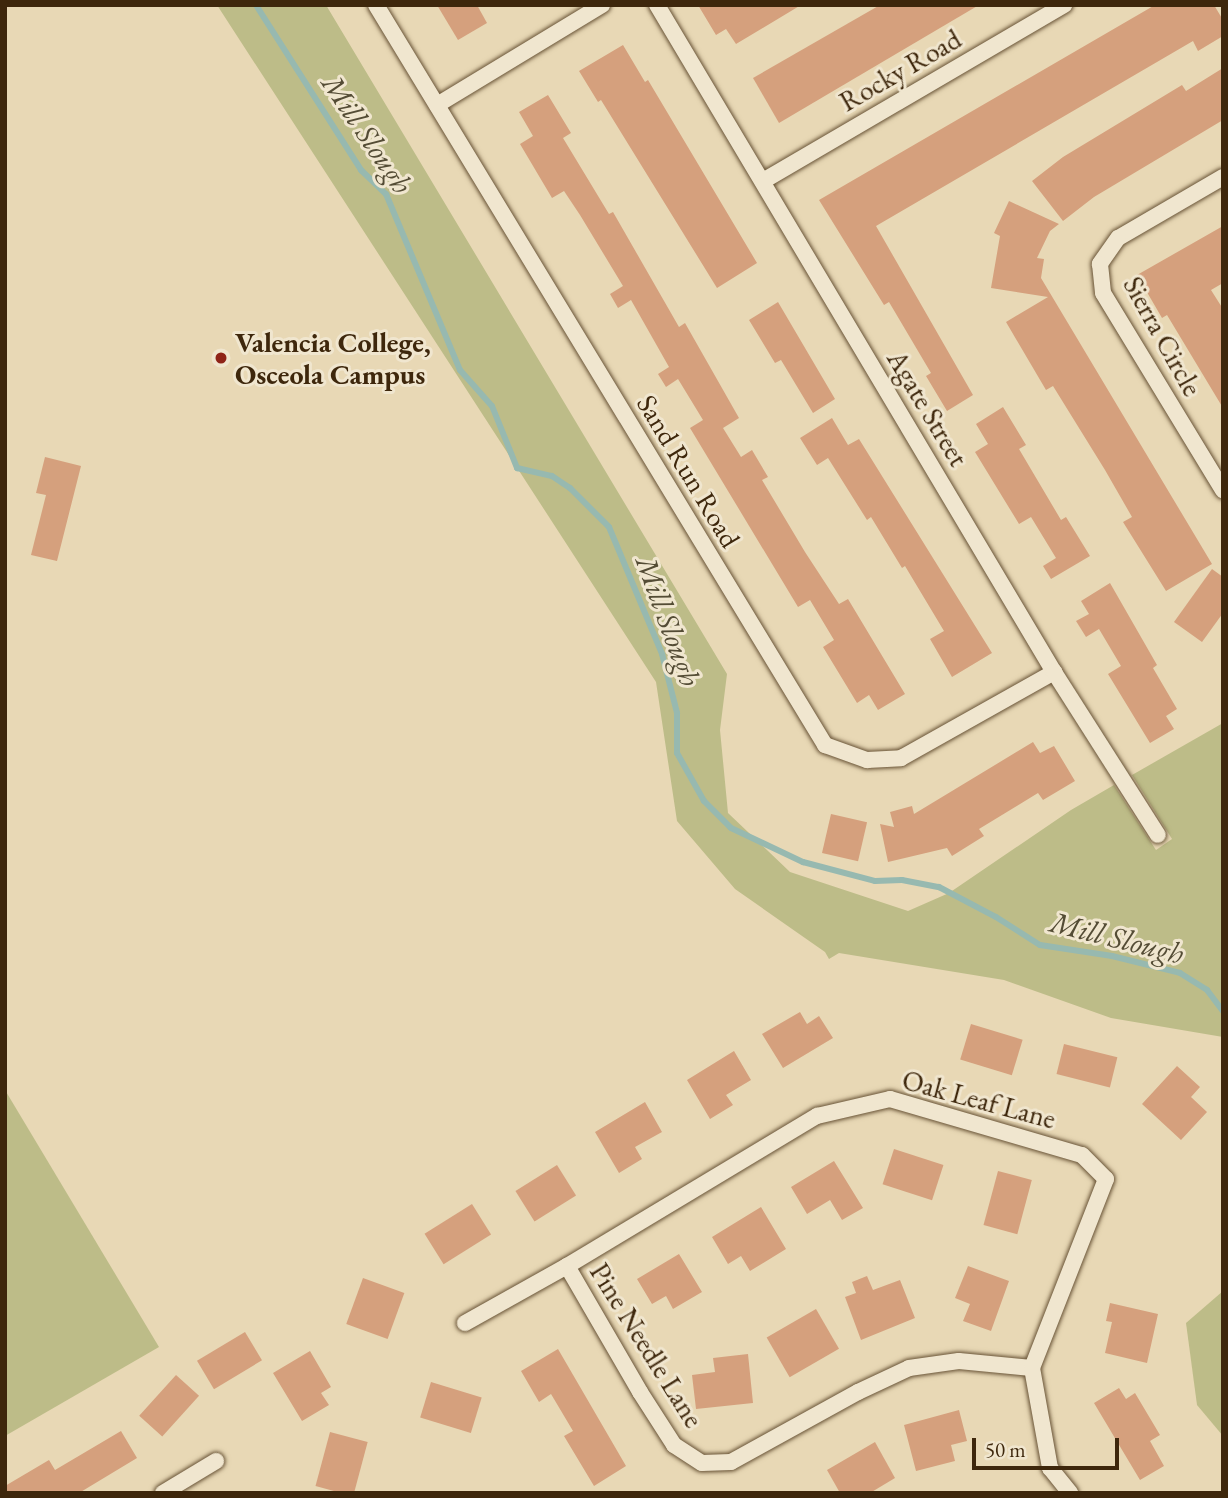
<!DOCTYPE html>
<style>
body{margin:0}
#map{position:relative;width:1228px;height:1498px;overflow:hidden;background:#e8d8b5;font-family:"EB Garamond",serif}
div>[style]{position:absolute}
.green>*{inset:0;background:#bdbc88}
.stream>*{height:6px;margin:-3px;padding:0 3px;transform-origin:3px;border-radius:3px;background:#97b9b0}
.building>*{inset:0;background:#d5a07d;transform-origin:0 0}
.roads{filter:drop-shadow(0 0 2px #685336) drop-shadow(0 0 2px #685336)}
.minor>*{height:16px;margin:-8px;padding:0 8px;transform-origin:8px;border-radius:8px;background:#f0e6cf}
.dots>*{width:19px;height:19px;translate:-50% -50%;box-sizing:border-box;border:4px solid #f0e6cf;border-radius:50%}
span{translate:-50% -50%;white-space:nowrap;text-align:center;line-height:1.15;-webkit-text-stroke:6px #f0e6cf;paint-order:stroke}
.street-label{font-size:28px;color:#3e270c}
.poi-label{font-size:28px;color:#3e270c;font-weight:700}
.left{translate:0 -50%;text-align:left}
.water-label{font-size:30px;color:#544c35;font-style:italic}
.frame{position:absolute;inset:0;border:7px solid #3e270c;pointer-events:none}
.scale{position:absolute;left:972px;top:1438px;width:147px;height:32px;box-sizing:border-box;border:4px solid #3e270c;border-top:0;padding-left:9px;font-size:21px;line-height:24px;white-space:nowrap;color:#3e270c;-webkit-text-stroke:5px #f0e6cf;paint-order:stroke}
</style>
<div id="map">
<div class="green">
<div style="clip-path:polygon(217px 5px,326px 5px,727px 674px,720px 730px,728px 813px,790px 872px,908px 911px,949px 893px,1071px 810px,1114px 785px,1156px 850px,1172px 839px,1132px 775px,1223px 723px,1223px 1037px,1111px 1018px,1004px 980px,839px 953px,829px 959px,825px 952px,735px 889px,677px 821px,656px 682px)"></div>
<div style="clip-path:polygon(5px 1090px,159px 1347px,5px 1436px)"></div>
<div style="clip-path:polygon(1223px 1291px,1223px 1436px,1197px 1405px,1186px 1323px)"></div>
</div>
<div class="stream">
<div style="left:256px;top:5px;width:196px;rotate:57.5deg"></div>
<div style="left:361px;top:170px;width:35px;rotate:44deg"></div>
<div style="left:386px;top:194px;width:191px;rotate:67.2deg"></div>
<div style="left:460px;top:370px;width:48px;rotate:48.4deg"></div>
<div style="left:492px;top:406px;width:67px;rotate:68deg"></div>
<div style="left:517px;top:468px;width:36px;rotate:13deg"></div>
<div style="left:552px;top:476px;width:22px;rotate:34deg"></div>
<div style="left:570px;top:488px;width:55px;rotate:45deg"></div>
<div style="left:609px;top:527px;width:138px;rotate:67.3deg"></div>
<div style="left:662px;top:654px;width:61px;rotate:75.7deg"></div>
<div style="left:677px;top:713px;width:40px;rotate:90deg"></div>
<div style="left:677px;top:753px;width:55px;rotate:60.6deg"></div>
<div style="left:704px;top:801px;width:38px;rotate:45deg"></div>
<div style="left:731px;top:828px;width:80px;rotate:25.3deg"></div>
<div style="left:803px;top:862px;width:74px;rotate:14.8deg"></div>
<div style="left:875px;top:881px;width:27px;rotate:-2deg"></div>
<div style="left:902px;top:880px;width:38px;rotate:11deg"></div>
<div style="left:939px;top:887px;width:64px;rotate:27.8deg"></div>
<div style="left:996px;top:917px;width:52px;rotate:32.5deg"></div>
<div style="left:1040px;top:945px;width:73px;rotate:8.7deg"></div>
<div style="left:1112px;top:956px;width:70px;rotate:14deg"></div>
<div style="left:1180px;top:973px;width:32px;rotate:32deg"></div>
<div style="left:1207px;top:990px;width:26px;rotate:53deg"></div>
</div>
<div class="building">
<div style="clip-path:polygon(437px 5px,477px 5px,487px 23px,458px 40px)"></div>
<div style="clip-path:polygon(698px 5px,801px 5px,736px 44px,726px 29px,716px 35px)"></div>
<div style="clip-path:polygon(880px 5px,979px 5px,779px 123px,753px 78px)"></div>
<div style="clip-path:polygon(1155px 5px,1214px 5px,1223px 20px,1223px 36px,1198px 51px,1193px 41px,876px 226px,973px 395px,947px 411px,926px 376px,931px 373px,889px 302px,884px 305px,819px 200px)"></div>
<div style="clip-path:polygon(623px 45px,645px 82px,648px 80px,757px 263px,717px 288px,601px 100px,598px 102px,579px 71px)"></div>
<div style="clip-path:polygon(1223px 68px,1223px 120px,1094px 197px,1063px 221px,1032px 181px,1063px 157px,1182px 85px,1186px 91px)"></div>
<div style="clip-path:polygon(548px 95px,571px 133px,563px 138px,609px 214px,613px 212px,679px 327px,685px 323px,739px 418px,723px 428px,741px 457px,752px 450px,768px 477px,762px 480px,805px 552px,839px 604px,848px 599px,905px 694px,878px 710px,869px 695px,857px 703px,823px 647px,834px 640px,810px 600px,798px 607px,690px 428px,703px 420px,678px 379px,666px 387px,658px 374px,669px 367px,631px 300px,618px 308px,610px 294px,623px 286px,580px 215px,564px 191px,552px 198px,520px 144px,533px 136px,519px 112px)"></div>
<div style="clip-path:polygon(1009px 201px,1059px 224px,1050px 231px,1037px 258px,1044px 259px,1041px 278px,1212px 564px,1166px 591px,1123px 522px,1132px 517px,1105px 470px,1053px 386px,1046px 390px,1006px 322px,1048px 297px,991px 288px,1000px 236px,994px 233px)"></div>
<div style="clip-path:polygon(1223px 226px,1223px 283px,1211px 290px,1223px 309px,1223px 408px,1167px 315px,1162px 318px,1137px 275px)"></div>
<div style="clip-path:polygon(778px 302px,835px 399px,813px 413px,781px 360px,775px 363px,749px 320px)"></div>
<div style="clip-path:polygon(1003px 407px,1026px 445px,1019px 449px,1061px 520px,1066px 517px,1090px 556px,1051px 579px,1043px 566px,1056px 558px,1031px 517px,1019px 524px,975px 452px,988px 444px,976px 424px)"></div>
<div style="clip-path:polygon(832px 418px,848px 445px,859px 439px,992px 653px,952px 677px,930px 639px,944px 631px,905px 566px,902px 568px,871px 517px,867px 520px,828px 458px,817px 465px,800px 438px)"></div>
<div style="clip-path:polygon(45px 457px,81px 466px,57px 561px,31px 555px,46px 495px,36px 493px)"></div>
<div style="clip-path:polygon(1212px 569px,1223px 577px,1223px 613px,1202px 642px,1174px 622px)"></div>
<div style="clip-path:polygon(1110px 583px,1157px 665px,1153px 668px,1177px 709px,1166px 716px,1174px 729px,1150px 743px,1108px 674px,1121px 666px,1099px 629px,1086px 637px,1076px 621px,1089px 614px,1081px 601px)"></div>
<div style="clip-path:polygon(1033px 742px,1040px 753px,1054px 746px,1075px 781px,1043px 800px,1038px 793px,979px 829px,984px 836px,952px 856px,947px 848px,888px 862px,880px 824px,894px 827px,890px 812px,912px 806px,914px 814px)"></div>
<div style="left:831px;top:814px;width:37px;height:40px;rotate:13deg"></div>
<div style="clip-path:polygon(800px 1012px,807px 1024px,819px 1016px,833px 1038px,783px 1068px,762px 1034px)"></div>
<div style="left:971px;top:1024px;width:54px;height:37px;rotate:17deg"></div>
<div style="left:1064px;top:1044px;width:55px;height:31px;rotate:14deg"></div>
<div style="clip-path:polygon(734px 1051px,751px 1080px,726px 1095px,733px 1105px,710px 1119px,687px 1080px)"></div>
<div style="clip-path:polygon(1177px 1066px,1200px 1087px,1191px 1097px,1207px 1112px,1181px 1140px,1142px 1104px)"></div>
<div style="clip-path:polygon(645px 1102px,662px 1132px,635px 1147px,642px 1159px,619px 1173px,595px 1132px)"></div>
<div style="left:894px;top:1149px;width:52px;height:37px;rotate:18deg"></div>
<div style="clip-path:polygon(834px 1161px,863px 1208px,842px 1220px,830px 1200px,807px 1214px,791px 1187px)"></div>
<div style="left:557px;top:1165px;width:36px;height:49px;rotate:58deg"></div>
<div style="left:998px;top:1171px;width:35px;height:56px;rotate:15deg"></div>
<div style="left:472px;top:1204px;width:36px;height:56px;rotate:58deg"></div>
<div style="clip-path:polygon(761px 1207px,786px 1249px,750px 1271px,741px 1256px,728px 1264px,712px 1237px)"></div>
<div style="clip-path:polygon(679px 1254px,702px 1292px,673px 1309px,666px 1296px,652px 1304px,637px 1279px)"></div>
<div style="clip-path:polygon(968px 1266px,1009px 1281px,991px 1331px,963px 1321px,970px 1304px,955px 1298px)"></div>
<div style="clip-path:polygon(867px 1276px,873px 1290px,900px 1280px,915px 1318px,861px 1340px,845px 1297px,856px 1293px,852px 1282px)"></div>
<div style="left:363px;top:1278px;width:44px;height:49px;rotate:20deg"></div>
<div style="clip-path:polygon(1110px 1303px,1158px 1314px,1147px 1363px,1105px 1353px,1112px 1322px,1106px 1321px)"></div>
<div style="left:816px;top:1309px;width:46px;height:57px;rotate:60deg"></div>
<div style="left:245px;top:1332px;width:33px;height:56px;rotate:59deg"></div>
<div style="clip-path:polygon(558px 1349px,626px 1466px,594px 1486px,564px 1436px,573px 1431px,551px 1394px,539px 1402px,521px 1371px)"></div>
<div style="clip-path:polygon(310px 1351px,331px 1387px,321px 1393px,329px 1405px,302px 1421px,273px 1373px)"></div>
<div style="clip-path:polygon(748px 1354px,753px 1403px,696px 1409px,692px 1375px,715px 1372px,713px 1358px)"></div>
<div style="left:176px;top:1375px;width:31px;height:55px;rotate:42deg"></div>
<div style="left:431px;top:1382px;width:53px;height:37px;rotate:17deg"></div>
<div style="clip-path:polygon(1119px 1388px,1126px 1399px,1135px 1393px,1160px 1435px,1150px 1441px,1164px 1466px,1140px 1480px,1094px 1403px)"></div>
<div style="clip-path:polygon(959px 1410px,967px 1441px,951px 1445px,955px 1461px,916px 1471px,904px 1425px)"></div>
<div style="clip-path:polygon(121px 1431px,137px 1458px,79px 1493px,5px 1493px,5px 1486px,49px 1460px,55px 1470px)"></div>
<div style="left:330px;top:1432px;width:39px;height:56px;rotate:15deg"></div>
<div style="clip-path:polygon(875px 1442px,895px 1478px,870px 1493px,840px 1493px,827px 1470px)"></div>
</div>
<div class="roads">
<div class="minor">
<div style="left:376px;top:5px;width:866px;rotate:58.75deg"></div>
<div style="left:825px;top:745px;width:45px;rotate:19.7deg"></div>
<div style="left:867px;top:760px;width:34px;rotate:-3deg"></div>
<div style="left:901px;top:758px;width:176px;rotate:-29.3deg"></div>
<div style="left:657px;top:5px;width:776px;rotate:59.24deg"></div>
<div style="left:1054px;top:672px;width:193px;rotate:57.5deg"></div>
<div style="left:437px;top:105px;width:193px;rotate:-31.2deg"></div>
<div style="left:1223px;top:177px;width:121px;rotate:149.8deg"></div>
<div style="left:1118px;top:238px;width:32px;rotate:125deg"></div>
<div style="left:1100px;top:264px;width:29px;rotate:84deg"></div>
<div style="left:1103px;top:293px;width:231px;rotate:58.7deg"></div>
<div style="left:763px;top:181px;width:349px;rotate:-30.3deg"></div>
<div style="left:567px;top:1266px;width:146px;rotate:59.9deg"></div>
<div style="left:640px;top:1392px;width:63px;rotate:57.3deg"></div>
<div style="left:674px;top:1445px;width:33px;rotate:33deg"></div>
<div style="left:702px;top:1463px;width:29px;rotate:-2deg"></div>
<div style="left:731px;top:1462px;width:145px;rotate:-28.9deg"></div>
<div style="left:858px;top:1392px;width:56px;rotate:-25.2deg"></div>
<div style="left:909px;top:1368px;width:50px;rotate:-8deg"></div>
<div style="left:959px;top:1361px;width:73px;rotate:5.5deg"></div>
<div style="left:465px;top:1323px;width:117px;rotate:-29.2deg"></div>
<div style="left:567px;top:1266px;width:292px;rotate:-31deg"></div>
<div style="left:817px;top:1116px;width:75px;rotate:-13.1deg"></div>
<div style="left:890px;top:1099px;width:200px;rotate:16.3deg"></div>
<div style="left:1082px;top:1155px;width:34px;rotate:45deg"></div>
<div style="left:1106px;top:1179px;width:203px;rotate:111.4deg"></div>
<div style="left:1032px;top:1368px;width:102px;rotate:79.8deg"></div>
<div style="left:1050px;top:1468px;width:32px;rotate:51deg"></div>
<div style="left:163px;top:1493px;width:62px;rotate:-31.1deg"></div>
</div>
</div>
<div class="dots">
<div style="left:221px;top:358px;background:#8f2418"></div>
</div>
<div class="street-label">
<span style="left:900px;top:70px;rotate:-30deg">Rocky Road</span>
<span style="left:1163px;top:336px;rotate:61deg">Sierra Circle</span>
<span style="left:928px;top:408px;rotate:59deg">Agate Street</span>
<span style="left:689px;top:471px;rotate:59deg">Sand Run Road</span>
<span style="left:979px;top:1099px;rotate:15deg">Oak Leaf Lane</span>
<span style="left:647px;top:1345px;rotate:58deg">Pine Needle Lane</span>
</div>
<div class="poi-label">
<span class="left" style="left:235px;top:358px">Valencia College,<br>Osceola Campus</span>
</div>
<div class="water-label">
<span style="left:367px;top:134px;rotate:56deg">Mill Slough</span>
<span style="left:668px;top:621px;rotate:70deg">Mill Slough</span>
<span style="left:1117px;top:938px;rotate:14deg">Mill Slough</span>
</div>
<div class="frame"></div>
<div class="scale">50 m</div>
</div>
